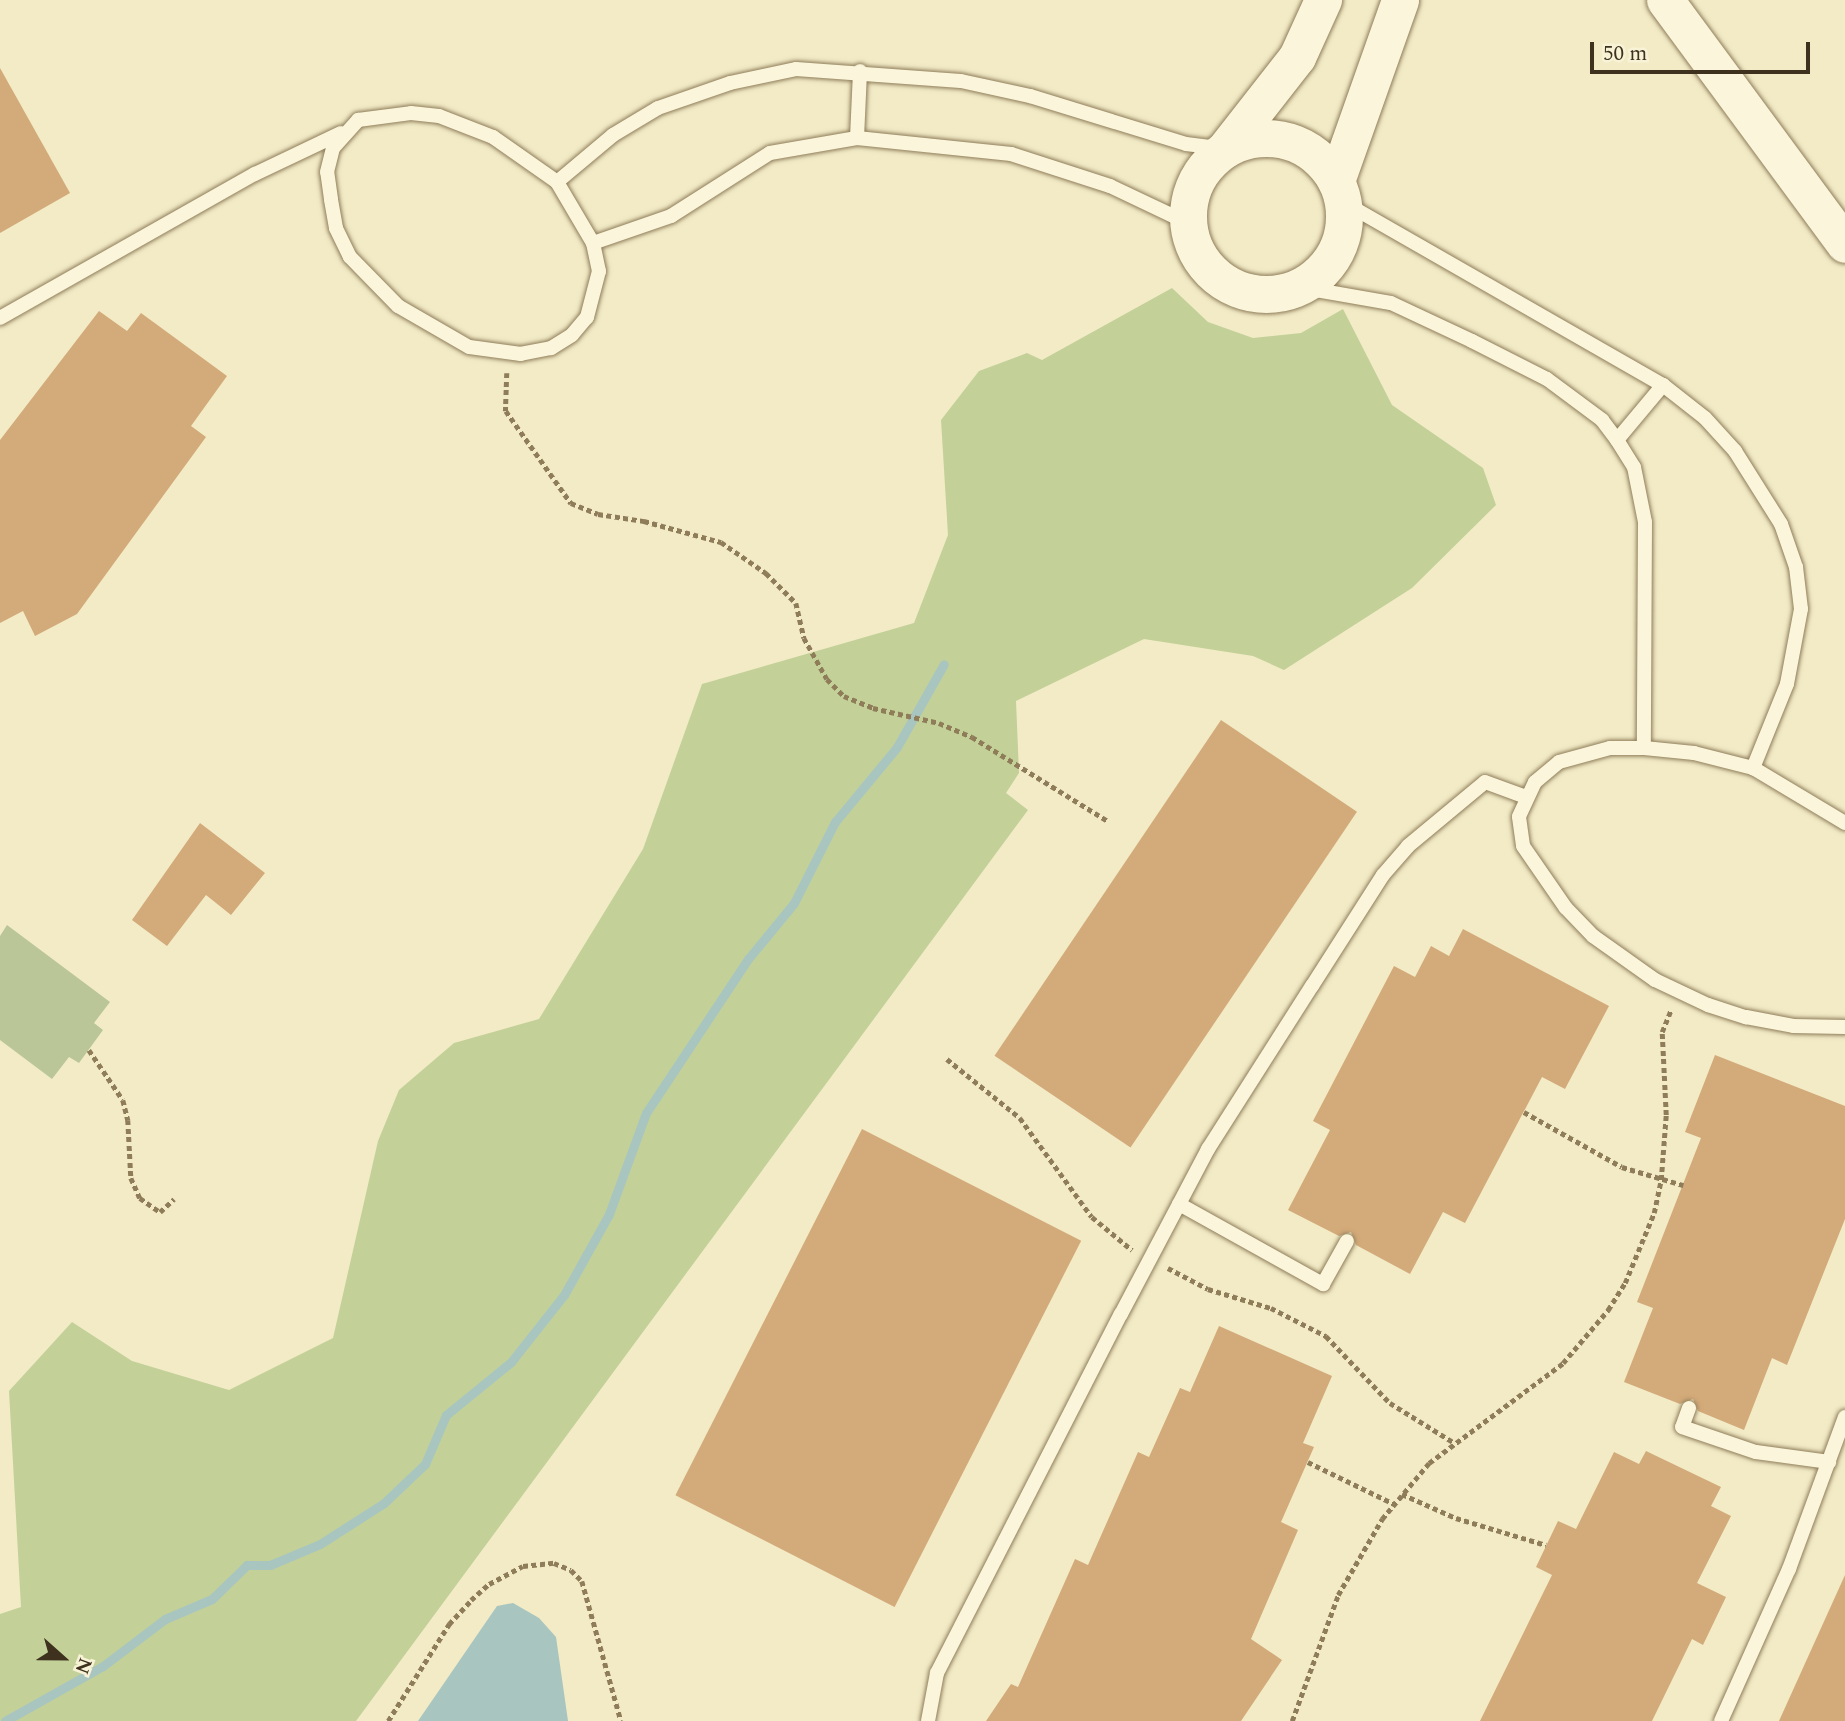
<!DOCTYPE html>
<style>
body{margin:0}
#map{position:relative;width:1845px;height:1721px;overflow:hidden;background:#f2ebc6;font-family:Spectral,serif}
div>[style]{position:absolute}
.green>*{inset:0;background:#c3d199}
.cemetery>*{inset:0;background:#bac698}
.water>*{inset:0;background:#a8c5c0}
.stream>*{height:9px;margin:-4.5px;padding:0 4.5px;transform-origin:4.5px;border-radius:4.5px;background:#a8c5c0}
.building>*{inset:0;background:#d3aa79;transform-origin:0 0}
.path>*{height:4.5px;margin-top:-2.25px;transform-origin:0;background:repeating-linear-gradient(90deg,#8f7d5a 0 5px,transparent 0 8.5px)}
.roads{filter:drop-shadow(0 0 2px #8f7d5a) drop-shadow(0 0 2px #8f7d5a)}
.service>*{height:14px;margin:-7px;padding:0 7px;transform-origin:7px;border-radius:7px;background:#fbf6db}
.secondary>*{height:37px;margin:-18.5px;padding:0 18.5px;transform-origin:18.5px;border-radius:18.5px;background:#fbf6db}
.secondary>.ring{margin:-18.5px;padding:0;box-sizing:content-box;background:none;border:37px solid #fbf6db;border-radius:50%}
span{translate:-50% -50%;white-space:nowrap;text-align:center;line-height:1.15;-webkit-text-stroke:5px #f8f3d7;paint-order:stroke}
.north{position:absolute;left:28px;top:1623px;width:70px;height:70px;-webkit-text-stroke:5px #f8f3d7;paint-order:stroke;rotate:111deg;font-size:19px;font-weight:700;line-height:28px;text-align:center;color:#3e321f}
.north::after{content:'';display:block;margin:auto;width:24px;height:32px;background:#3e321f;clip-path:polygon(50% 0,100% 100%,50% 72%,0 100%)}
.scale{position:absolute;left:1590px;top:42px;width:220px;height:32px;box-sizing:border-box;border:4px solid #3e321f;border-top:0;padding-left:9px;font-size:21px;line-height:24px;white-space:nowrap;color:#3e321f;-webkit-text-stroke:5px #f8f3d7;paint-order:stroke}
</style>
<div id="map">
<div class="green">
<div style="clip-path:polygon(1172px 288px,1208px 322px,1253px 338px,1301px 333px,1343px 309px,1392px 405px,1483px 468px,1496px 505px,1412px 588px,1284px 670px,1253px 656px,1144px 639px,1016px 701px,1019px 773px,1006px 793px,1028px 810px,356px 1721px,0 1721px,0 1614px,21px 1607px,9px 1391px,72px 1322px,132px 1361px,229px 1390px,333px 1338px,378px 1141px,399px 1090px,454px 1043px,539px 1019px,643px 849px,702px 684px,914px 623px,948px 535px,941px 420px,979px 371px,1027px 353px,1042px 360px)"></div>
</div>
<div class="cemetery">
<div style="clip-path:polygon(7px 925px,110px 1002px,94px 1023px,103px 1030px,79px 1063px,69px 1057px,52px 1079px,0 1040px,0 936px)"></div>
</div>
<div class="water">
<div style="clip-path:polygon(513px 1603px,539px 1618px,556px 1637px,568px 1721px,418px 1721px,497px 1606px)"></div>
</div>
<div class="stream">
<div style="left:5px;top:1721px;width:112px;rotate:-29.3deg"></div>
<div style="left:103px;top:1666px;width:78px;rotate:-37.2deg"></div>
<div style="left:165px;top:1619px;width:51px;rotate:-23.1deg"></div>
<div style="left:212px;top:1599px;width:49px;rotate:-44.2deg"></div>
<div style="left:247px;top:1565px;width:23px"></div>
<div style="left:270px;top:1565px;width:54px;rotate:-22.8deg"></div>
<div style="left:320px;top:1544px;width:76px;rotate:-32.6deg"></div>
<div style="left:384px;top:1503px;width:57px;rotate:-43.6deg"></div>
<div style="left:425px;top:1464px;width:53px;rotate:-66.8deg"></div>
<div style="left:446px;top:1415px;width:84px;rotate:-39.2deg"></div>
<div style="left:511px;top:1362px;width:85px;rotate:-51.7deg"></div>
<div style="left:564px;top:1295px;width:93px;rotate:-60.9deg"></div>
<div style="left:609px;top:1214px;width:108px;rotate:-69.9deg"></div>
<div style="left:646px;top:1113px;width:185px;rotate:-56.5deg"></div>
<div style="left:748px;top:959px;width:72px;rotate:-50.6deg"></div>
<div style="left:794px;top:903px;width:91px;rotate:-63.2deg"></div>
<div style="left:835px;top:822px;width:97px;rotate:-50.4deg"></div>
<div style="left:897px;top:747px;width:95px;rotate:-60.5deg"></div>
</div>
<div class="building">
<div style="clip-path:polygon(0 68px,70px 193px,0 233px)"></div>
<div style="clip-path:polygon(99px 311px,127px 331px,141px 313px,227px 376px,191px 426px,206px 437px,77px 614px,35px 636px,23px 611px,0 623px,0 440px)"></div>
<div style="left:1221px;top:720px;width:164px;height:405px;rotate:34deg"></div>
<div style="clip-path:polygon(200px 823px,265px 873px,231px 915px,206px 895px,167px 946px,132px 920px)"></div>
<div style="clip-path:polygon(1463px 929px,1609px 1006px,1565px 1089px,1542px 1077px,1465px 1223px,1443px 1212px,1410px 1274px,1356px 1245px,1351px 1232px,1339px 1236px,1288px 1210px,1330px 1130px,1313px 1121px,1394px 966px,1415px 977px,1431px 946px,1449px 956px)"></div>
<div style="clip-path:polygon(1715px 1055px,1845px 1106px,1845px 1219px,1787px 1365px,1772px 1358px,1744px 1430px,1698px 1411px,1693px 1399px,1680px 1404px,1624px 1382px,1653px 1308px,1637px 1302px,1701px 1138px,1685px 1132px)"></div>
<div style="left:862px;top:1129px;width:246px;height:411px;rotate:27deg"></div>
<div style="clip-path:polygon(1219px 1326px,1332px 1376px,1303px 1443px,1314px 1447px,1281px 1522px,1298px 1530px,1251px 1639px,1282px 1660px,1241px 1721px,986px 1721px,1011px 1684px,1018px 1687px,1075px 1559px,1088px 1565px,1138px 1452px,1149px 1457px,1180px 1388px,1190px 1392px)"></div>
<div style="clip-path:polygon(1646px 1451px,1721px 1487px,1711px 1506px,1731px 1516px,1697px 1583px,1726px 1597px,1703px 1645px,1692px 1639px,1652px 1721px,1480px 1721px,1552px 1575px,1536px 1567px,1558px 1521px,1576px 1529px,1614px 1452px,1639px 1464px)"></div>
<div style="clip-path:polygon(1845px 1575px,1845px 1721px,1779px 1721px)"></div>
</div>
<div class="path">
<div style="left:507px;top:373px;width:38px;rotate:92deg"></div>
<div style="left:506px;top:411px;width:113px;rotate:54.8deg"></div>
<div style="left:571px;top:503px;width:29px;rotate:22deg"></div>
<div style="left:598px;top:514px;width:47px;rotate:8.7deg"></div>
<div style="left:644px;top:521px;width:80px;rotate:15.3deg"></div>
<div style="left:721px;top:542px;width:55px;rotate:34.6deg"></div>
<div style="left:766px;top:573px;width:42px;rotate:45deg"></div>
<div style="left:796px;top:603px;width:36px;rotate:77deg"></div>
<div style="left:804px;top:638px;width:47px;rotate:60.7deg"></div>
<div style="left:827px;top:679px;width:24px;rotate:45deg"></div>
<div style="left:844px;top:696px;width:31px;rotate:22deg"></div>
<div style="left:873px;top:708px;width:68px;rotate:12.8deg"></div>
<div style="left:939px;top:723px;width:36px;rotate:23deg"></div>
<div style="left:972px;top:737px;width:160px;rotate:31.7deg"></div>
<div style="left:89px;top:1050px;width:60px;rotate:55.8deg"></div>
<div style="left:123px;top:1100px;width:21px;rotate:76deg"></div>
<div style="left:128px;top:1120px;width:58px;rotate:87deg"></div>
<div style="left:131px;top:1178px;width:22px;rotate:66deg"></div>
<div style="left:140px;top:1198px;width:24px;rotate:35deg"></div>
<div style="left:160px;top:1212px;width:19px;rotate:-43deg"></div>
<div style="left:947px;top:1059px;width:94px;rotate:38.9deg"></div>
<div style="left:1020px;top:1118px;width:122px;rotate:54deg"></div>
<div style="left:1092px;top:1217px;width:52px;rotate:39.5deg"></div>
<div style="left:1524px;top:1112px;width:112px;rotate:29.3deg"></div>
<div style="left:1622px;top:1167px;width:64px;rotate:16.4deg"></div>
<div style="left:1168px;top:1268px;width:45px;rotate:27.7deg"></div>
<div style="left:1208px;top:1289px;width:66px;rotate:16.8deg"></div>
<div style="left:1271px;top:1308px;width:62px;rotate:27deg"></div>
<div style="left:1326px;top:1336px;width:93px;rotate:46.3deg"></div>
<div style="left:1390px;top:1403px;width:74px;rotate:31.8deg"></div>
<div style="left:1308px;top:1462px;width:96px;rotate:26deg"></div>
<div style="left:1402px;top:1494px;width:59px;rotate:24deg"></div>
<div style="left:1456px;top:1518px;width:94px;rotate:16.7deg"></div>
<div style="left:388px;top:1721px;width:115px;rotate:-57.8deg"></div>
<div style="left:449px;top:1624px;width:33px;rotate:-47deg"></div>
<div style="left:471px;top:1600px;width:24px;rotate:-42deg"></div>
<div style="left:489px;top:1584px;width:38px;rotate:-28deg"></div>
<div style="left:523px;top:1566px;width:31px;rotate:-6deg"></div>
<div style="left:554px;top:1563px;width:18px;rotate:22deg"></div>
<div style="left:571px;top:1570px;width:16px;rotate:45deg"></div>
<div style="left:582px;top:1581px;width:145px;rotate:74.4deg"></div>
<div style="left:1292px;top:1721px;width:134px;rotate:-69.9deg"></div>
<div style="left:1338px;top:1595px;width:88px;rotate:-59.9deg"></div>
<div style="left:1382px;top:1519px;width:73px;rotate:-50deg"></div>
<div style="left:1429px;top:1463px;width:167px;rotate:-36.7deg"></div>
<div style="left:1563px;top:1363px;width:70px;rotate:-49.7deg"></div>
<div style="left:1608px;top:1310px;width:32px;rotate:-58deg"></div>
<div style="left:1625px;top:1283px;width:76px;rotate:-67.5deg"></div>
<div style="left:1654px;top:1213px;width:34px;rotate:-78deg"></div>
<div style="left:1661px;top:1180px;width:65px;rotate:-85.6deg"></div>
<div style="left:1666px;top:1115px;width:83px;rotate:-92.8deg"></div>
<div style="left:1662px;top:1032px;width:24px;rotate:-68deg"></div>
</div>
<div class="roads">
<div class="service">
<div style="left:411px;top:113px;width:28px;rotate:6deg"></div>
<div style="left:439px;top:116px;width:58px;rotate:21.3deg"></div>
<div style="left:493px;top:137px;width:78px;rotate:35.1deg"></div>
<div style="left:557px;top:182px;width:71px;rotate:59.5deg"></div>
<div style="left:593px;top:243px;width:29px;rotate:78deg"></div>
<div style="left:599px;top:271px;width:48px;rotate:104.6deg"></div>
<div style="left:587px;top:317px;width:23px;rotate:130deg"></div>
<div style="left:572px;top:335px;width:25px;rotate:148deg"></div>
<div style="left:551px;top:348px;width:31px;rotate:169deg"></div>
<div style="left:521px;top:354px;width:52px;rotate:-172.3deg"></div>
<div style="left:469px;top:347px;width:82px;rotate:-150deg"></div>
<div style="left:398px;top:306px;width:69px;rotate:-134.4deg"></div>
<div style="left:350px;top:257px;width:32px;rotate:-116deg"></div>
<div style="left:336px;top:228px;width:29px;rotate:-100deg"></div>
<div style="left:331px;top:199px;width:27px;rotate:-98deg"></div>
<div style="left:327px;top:172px;width:25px;rotate:-76deg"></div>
<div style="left:333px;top:148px;width:38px;rotate:-48deg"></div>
<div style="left:358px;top:120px;width:53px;rotate:-7.5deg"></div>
<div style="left:857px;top:138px;width:67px;rotate:-87.4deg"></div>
<div style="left:557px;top:182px;width:73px;rotate:-40deg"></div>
<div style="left:613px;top:135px;width:52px;rotate:-31deg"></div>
<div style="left:658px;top:108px;width:76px;rotate:-19.1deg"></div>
<div style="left:730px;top:83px;width:67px;rotate:-12deg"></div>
<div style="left:796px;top:69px;width:165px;rotate:4.2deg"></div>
<div style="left:961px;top:81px;width:71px;rotate:12.3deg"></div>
<div style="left:1030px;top:96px;width:163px;rotate:17.1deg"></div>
<div style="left:1186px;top:144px;width:38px;rotate:7deg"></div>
<div style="left:1343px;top:202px;width:369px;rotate:29.8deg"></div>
<div style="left:1663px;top:385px;width:53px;rotate:38.2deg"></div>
<div style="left:1705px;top:418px;width:45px;rotate:47.7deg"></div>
<div style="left:1735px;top:451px;width:86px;rotate:57.8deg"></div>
<div style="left:1781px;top:524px;width:46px;rotate:70.8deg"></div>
<div style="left:1796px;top:567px;width:42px;rotate:83.2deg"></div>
<div style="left:1801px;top:609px;width:76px;rotate:100.6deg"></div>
<div style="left:1787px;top:684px;width:91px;rotate:112deg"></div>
<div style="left:593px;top:243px;width:83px;rotate:-19.1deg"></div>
<div style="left:671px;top:216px;width:117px;rotate:-32.5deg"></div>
<div style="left:770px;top:153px;width:88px;rotate:-9.8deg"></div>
<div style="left:857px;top:138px;width:155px;rotate:5.9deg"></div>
<div style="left:1011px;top:154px;width:104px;rotate:17.9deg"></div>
<div style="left:1110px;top:186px;width:86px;rotate:25.4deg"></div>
<div style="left:1299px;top:287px;width:93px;rotate:9.9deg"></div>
<div style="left:1391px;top:303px;width:89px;rotate:25.1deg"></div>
<div style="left:1472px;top:341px;width:84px;rotate:26.9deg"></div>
<div style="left:1547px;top:379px;width:69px;rotate:36.7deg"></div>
<div style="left:1602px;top:420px;width:25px;rotate:53deg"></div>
<div style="left:1617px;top:440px;width:32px;rotate:58deg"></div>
<div style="left:1634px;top:467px;width:56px;rotate:78.7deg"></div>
<div style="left:1645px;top:522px;width:226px;rotate:90.3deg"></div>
<div style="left:0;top:318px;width:293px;rotate:-29.5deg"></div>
<div style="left:255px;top:174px;width:95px;rotate:-25.5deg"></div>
<div style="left:1617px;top:440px;width:72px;rotate:-50.1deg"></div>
<div style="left:1845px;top:823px;width:107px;rotate:-149.1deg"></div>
<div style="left:1753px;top:768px;width:61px;rotate:-165.7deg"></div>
<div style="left:1694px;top:753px;width:50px;rotate:-174.3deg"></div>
<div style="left:1644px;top:748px;width:34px;rotate:180deg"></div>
<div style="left:1610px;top:748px;width:53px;rotate:164.6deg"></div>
<div style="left:1559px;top:762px;width:31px;rotate:140deg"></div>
<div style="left:1535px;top:782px;width:38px;rotate:115deg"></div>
<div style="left:1519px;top:817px;width:29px;rotate:82deg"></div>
<div style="left:1523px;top:846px;width:75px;rotate:55.3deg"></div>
<div style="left:1566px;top:908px;width:39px;rotate:46deg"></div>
<div style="left:1593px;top:936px;width:76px;rotate:35.4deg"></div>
<div style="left:1655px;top:980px;width:59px;rotate:25.3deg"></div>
<div style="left:1708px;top:1005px;width:40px;rotate:18deg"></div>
<div style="left:1746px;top:1017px;width:48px;rotate:10.8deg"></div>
<div style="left:1793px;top:1026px;width:52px;rotate:1.1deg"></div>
<div style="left:1179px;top:1204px;width:165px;rotate:29.1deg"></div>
<div style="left:1323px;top:1284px;width:49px;rotate:-60.8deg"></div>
<div style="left:1689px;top:1408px;width:20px;rotate:110deg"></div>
<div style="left:1682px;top:1427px;width:78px;rotate:18.7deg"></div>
<div style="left:1756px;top:1452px;width:74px;rotate:7.8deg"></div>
<div style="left:928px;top:1721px;width:49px;rotate:-79.4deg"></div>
<div style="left:937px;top:1673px;width:403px;rotate:-62.9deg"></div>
<div style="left:1121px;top:1314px;width:187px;rotate:-62.2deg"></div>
<div style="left:1208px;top:1149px;width:193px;rotate:-57.5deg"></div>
<div style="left:1312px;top:986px;width:132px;rotate:-57.4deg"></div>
<div style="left:1383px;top:875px;width:38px;rotate:-49deg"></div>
<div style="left:1408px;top:846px;width:100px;rotate:-39.7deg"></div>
<div style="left:1485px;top:782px;width:44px;rotate:20.1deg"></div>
<div style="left:1721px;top:1721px;width:167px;rotate:-65.9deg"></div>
<div style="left:1789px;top:1569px;width:162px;rotate:-69.8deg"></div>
</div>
<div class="secondary">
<div style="left:1665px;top:0;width:303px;rotate:53.6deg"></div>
<div class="ring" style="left:1188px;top:138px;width:119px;height:119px"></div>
<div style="left:1225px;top:149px;width:117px;rotate:-52deg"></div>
<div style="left:1297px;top:57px;width:63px;rotate:-65.5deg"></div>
<div style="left:1336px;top:181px;width:192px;rotate:-70.5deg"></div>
</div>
</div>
<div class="north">N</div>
<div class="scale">50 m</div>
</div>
